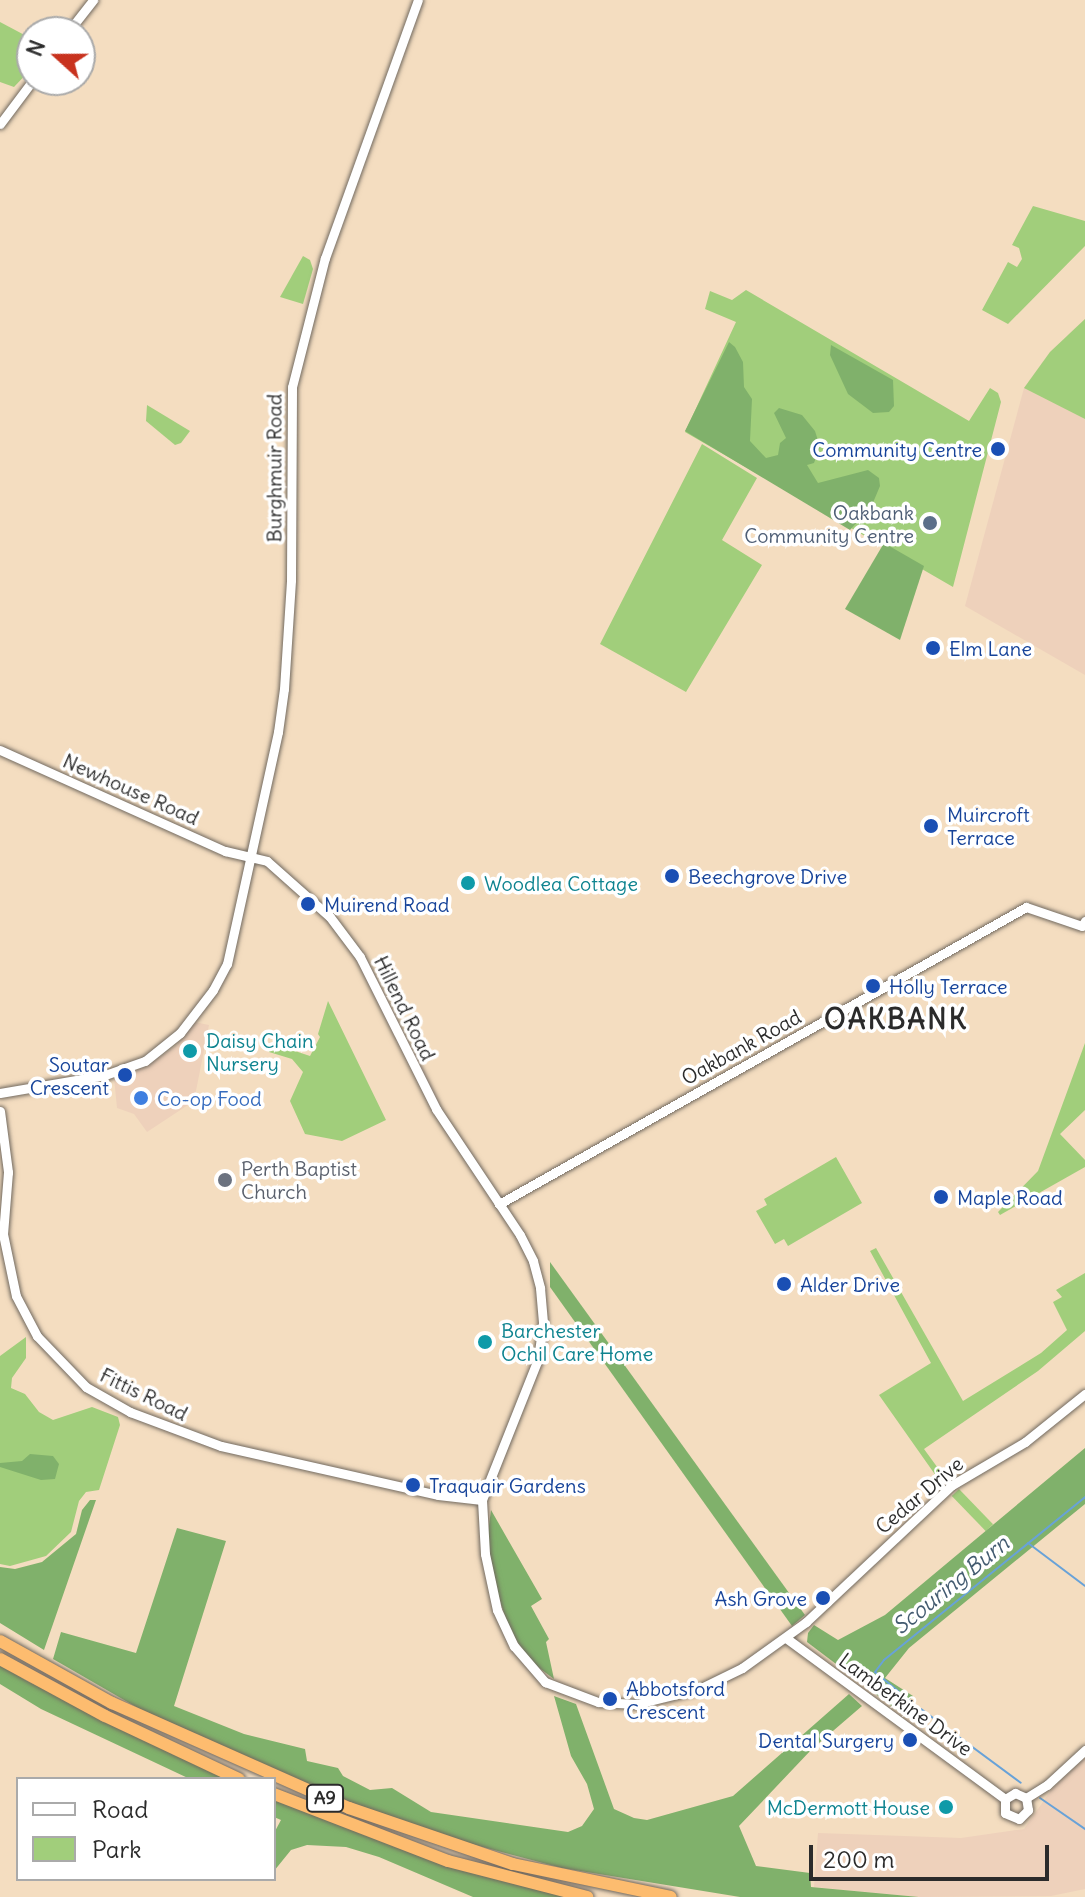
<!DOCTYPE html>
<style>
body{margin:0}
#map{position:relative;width:1085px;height:1897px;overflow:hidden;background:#f4ddc0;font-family:Delius,sans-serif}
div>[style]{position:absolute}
.built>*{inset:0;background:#eed1bb}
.green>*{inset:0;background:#a1ce7b;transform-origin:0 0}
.forest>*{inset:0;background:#80b16b}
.stream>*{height:2px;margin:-1px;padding:0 1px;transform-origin:1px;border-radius:1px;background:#68a2d8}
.roads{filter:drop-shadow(0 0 2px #71695f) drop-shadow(0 0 2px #71695f)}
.tertiary>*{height:9px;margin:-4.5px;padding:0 4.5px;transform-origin:4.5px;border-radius:4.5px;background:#fff}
.trunk>*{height:12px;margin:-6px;padding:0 6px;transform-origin:6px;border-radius:6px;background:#fdbc6f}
.dots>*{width:22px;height:22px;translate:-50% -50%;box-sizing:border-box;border:4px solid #fff;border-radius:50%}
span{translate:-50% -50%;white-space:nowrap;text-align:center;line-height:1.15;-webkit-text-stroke:7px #fff;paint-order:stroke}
.shield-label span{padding:2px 6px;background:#fff;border:2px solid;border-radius:6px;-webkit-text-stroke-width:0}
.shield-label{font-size:18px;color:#2b2b2b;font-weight:700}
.transit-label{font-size:20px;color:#164399}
.right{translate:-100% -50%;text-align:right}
.left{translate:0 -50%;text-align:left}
.street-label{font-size:20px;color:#2b2b2b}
.service-label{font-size:20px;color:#4e5e75}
.culture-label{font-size:20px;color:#0d838f}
.shop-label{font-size:20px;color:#366cbe}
.worship-label{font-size:20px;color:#5b616d}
.water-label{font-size:22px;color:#435b70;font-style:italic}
.district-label{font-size:28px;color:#2b2b2b;font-weight:700;letter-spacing:2px}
.legend{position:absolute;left:16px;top:1777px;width:260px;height:104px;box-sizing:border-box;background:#fff;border:2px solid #aaa;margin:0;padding:10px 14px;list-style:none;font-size:24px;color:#2b2b2b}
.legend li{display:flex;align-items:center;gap:16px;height:40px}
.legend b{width:40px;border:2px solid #aaa}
.north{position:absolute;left:16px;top:16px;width:80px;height:80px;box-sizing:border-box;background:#fff;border:2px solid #aaa;border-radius:50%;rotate:291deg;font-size:22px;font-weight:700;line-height:32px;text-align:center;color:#2b2b2b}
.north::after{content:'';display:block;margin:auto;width:28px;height:36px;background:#c8321e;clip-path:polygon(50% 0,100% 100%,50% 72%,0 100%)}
.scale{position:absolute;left:809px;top:1845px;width:240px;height:36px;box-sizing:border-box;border:4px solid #2b2b2b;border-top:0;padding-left:10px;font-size:24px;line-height:28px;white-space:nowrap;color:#2b2b2b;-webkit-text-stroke:6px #fff;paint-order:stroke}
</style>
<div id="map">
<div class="built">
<div style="clip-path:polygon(1085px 319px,1085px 675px,965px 606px,1024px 388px,1050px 352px)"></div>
<div style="clip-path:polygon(194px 1022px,209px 1025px,194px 1101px,147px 1132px,134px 1114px,117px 1108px,114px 1078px,146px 1067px,177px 1045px)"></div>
<div style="clip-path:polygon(1085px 1758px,1085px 1889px,1051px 1896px,919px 1897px,814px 1887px,818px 1833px,961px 1838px,1024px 1829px,1052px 1789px)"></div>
</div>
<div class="green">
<div style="clip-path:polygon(0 22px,32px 39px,32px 68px,14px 87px,0 82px)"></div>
<div style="clip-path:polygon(1033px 206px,1085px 221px,1085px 246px,1008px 324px,982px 310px,1008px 262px,1017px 267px,1022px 259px,1019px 248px,1012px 245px)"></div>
<div style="clip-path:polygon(303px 256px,310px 260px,313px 269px,303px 304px,280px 297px)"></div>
<div style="clip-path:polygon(746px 290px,969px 421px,990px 388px,998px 393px,1001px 402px,953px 587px,685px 432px,736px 322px,705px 309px,710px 291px,732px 300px)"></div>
<div style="clip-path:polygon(1085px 319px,1085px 419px,1024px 388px,1050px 352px)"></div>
<div style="clip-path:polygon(147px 405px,190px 431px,181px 443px,175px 445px,146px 421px)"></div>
<div style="clip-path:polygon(702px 444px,757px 478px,722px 540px,762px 565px,686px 692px,600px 644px)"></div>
<div style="clip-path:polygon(328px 1001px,386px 1120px,342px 1141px,305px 1134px,290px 1101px,303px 1072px,292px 1059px,269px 1052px,271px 1043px,310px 1056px,320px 1037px,318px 1034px)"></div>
<div style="clip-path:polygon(1085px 1043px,1085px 1110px,1060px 1134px,1085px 1160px,1085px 1167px,1000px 1215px,998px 1212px,1038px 1171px)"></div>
<div style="clip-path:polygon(836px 1157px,862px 1203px,788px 1246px,784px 1239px,775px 1244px,756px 1211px,767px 1205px,764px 1199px)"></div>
<div style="clip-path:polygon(876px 1248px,963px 1401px,1041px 1353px,1067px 1330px,1053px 1302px,1062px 1297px,1056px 1290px,1085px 1273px,1085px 1331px,1038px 1371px,924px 1449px,943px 1475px,941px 1483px,879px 1395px,931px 1363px,870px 1251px)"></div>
<div style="clip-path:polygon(26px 1337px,26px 1358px,12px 1378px,11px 1388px,25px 1394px,39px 1412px,53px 1420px,92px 1407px,118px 1417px,120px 1425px,99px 1490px,86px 1492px,79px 1501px,71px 1532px,46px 1556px,10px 1566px,0 1564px,0 1356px)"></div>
<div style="left:959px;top:1489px;width:49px;height:10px;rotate:46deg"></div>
</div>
<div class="forest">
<div style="clip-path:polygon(729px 342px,735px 347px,743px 362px,744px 387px,752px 399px,750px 441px,766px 458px,778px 455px,780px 443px,786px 438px,774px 413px,779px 408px,802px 415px,815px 431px,820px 447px,814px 463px,807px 465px,818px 483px,868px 470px,879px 478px,880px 486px,872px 505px,850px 530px,685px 431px)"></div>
<div style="clip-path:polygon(831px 345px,893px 380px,894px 406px,889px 412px,873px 413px,848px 394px,830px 355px)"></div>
<div style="clip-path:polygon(884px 543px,924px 566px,900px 640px,845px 609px)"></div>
<div style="clip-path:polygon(550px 1262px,805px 1615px,792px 1626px,550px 1287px)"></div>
<div style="clip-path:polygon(1085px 1448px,1085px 1504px,909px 1648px,885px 1678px,913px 1696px,898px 1711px,807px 1642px,808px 1633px,814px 1625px,838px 1640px,885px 1615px)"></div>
<div style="clip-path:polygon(30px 1454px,53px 1456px,59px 1464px,55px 1479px,41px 1480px,0 1467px,0 1463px,22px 1461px)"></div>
<div style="clip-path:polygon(90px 1500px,96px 1500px,44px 1650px,0 1623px,0 1567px,15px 1569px,42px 1562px,76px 1534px,82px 1510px)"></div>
<div style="clip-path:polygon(491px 1510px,542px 1599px,531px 1606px,549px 1639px,546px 1642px,554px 1679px,530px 1661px,510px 1630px,492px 1578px,488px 1533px)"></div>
<div style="clip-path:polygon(177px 1528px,226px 1541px,174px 1706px,244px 1734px,305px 1749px,307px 1761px,338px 1768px,343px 1776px,370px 1790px,392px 1788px,431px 1812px,568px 1832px,582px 1826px,594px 1809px,587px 1784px,571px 1756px,554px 1696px,576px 1704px,614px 1809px,634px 1818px,647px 1820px,733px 1796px,849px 1694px,862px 1706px,812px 1749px,739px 1826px,756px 1866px,810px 1873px,811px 1887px,919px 1897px,740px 1897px,562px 1868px,430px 1833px,332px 1795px,138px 1708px,53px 1659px,61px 1632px,136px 1653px)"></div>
<div style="clip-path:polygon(0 1663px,25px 1680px,232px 1779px,190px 1779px,41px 1709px,0 1684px)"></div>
<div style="clip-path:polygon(274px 1798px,564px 1897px,473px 1897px,379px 1857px,346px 1847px,307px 1845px,291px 1850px,274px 1871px,274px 1833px,281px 1820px,274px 1817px)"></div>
</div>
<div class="stream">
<div style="left:1028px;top:1543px;width:71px;rotate:37deg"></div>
<div style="left:910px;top:1701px;width:45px;rotate:-140.4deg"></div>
<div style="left:875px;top:1672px;width:15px;rotate:-53deg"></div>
<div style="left:884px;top:1660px;width:259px;rotate:-39deg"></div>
<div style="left:921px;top:1709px;width:124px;rotate:36.5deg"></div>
<div style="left:1040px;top:1798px;width:55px;rotate:34.6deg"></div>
</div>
<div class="roads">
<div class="tertiary">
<div style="left:68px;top:32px;width:41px;rotate:-52deg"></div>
<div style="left:0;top:124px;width:55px;rotate:-53.1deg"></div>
<div style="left:0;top:750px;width:247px;rotate:24.2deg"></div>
<div style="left:225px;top:851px;width:43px;rotate:13.4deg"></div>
<div style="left:267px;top:861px;width:84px;rotate:41.6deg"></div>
<div style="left:330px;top:917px;width:50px;rotate:53.1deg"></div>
<div style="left:360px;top:957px;width:170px;rotate:63.4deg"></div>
<div style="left:436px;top:1109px;width:151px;rotate:56.3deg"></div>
<div style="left:520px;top:1235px;width:29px;rotate:63deg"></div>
<div style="left:533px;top:1261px;width:28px;rotate:75deg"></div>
<div style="left:540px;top:1288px;width:35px;rotate:85deg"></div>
<div style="left:543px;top:1323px;width:36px;rotate:98deg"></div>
<div style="left:538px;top:1359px;width:152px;rotate:111.7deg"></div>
<div style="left:482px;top:1500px;width:54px;rotate:86.8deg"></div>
<div style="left:485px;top:1554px;width:57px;rotate:77.9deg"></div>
<div style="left:497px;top:1610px;width:40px;rotate:65deg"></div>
<div style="left:514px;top:1646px;width:48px;rotate:49.3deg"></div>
<div style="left:545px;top:1682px;width:57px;rotate:20.7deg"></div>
<div style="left:598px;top:1702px;width:39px;rotate:3deg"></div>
<div style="left:637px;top:1704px;width:66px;rotate:-14deg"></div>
<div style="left:701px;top:1688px;width:46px;rotate:-26deg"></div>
<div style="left:742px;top:1668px;width:79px;rotate:-35.7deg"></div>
<div style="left:806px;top:1622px;width:200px;rotate:-43.2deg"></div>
<div style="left:952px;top:1485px;width:85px;rotate:-30.5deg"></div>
<div style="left:1025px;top:1442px;width:77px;rotate:-38.7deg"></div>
<div style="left:0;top:1093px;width:107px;rotate:-9.7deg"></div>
<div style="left:105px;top:1075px;width:42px;rotate:-19.3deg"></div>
<div style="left:145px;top:1061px;width:45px;rotate:-38.7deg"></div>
<div style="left:180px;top:1033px;width:54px;rotate:-52.5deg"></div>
<div style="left:213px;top:990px;width:30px;rotate:-62deg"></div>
<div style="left:227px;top:964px;width:238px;rotate:-77.6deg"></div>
<div style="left:278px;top:732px;width:43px;rotate:-82.1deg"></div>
<div style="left:284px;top:689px;width:109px;rotate:-86.3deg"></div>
<div style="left:291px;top:580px;width:193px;rotate:-89.7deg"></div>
<div style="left:292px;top:387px;width:133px;rotate:-75.7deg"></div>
<div style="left:325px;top:258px;width:274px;rotate:-70.2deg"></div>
<div style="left:0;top:1111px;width:62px;rotate:82.5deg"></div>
<div style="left:8px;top:1172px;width:62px;rotate:94.6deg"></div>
<div style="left:3px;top:1234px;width:63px;rotate:78.2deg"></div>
<div style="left:16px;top:1296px;width:45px;rotate:62.3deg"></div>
<div style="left:37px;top:1336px;width:71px;rotate:46.1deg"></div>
<div style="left:86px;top:1387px;width:51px;rotate:29.6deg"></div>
<div style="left:130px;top:1412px;width:97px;rotate:20.5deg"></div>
<div style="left:221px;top:1446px;width:222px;rotate:12.7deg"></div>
<div style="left:438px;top:1495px;width:44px;rotate:6.5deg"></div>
<div style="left:499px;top:1204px;width:605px;rotate:-29.4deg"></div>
<div style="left:1026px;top:907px;width:59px;rotate:18.7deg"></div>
<div style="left:1082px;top:926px;width:6px;rotate:-59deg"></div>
<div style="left:786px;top:1638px;width:272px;rotate:36.3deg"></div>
<div style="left:1026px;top:1798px;width:25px;rotate:-32deg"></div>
<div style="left:1047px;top:1785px;width:52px;rotate:-42.6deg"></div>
<div style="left:1005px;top:1799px;width:14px;rotate:90deg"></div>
<div style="left:1005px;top:1813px;width:15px;rotate:23deg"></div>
<div style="left:1019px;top:1819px;width:13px;rotate:-45deg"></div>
<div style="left:1028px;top:1810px;width:12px;rotate:-99deg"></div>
<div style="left:1005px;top:1799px;width:12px;rotate:-31deg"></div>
<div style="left:1015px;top:1793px;width:12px;rotate:24deg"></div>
</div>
<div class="trunk">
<div style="left:0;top:1641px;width:128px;rotate:29deg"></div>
<div style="left:112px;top:1703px;width:259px;rotate:23.9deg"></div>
<div style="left:349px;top:1808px;width:173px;rotate:18.9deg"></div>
<div style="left:513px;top:1864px;width:161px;rotate:11.8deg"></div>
<div style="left:0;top:1659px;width:119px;rotate:28.5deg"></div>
<div style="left:105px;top:1716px;width:148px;rotate:25.2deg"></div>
<div style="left:274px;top:1794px;width:186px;rotate:21.1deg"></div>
<div style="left:448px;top:1861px;width:144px;rotate:14.5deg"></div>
</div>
</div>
<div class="dots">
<div style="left:998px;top:449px;background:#1a4fb4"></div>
<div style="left:930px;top:523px;background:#5c6f8a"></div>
<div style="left:933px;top:648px;background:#1a4fb4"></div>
<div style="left:931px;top:826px;background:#1a4fb4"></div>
<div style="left:672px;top:876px;background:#1a4fb4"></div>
<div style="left:468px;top:883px;background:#0f9aa8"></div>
<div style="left:308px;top:904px;background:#1a4fb4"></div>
<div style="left:873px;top:986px;background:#1a4fb4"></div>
<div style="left:190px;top:1051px;background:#0f9aa8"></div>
<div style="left:125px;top:1075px;background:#1a4fb4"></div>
<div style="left:141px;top:1098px;background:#3f7fe0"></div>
<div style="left:225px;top:1180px;background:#6b7280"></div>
<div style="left:941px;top:1197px;background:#1a4fb4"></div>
<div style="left:784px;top:1284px;background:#1a4fb4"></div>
<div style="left:485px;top:1342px;background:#0f9aa8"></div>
<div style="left:413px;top:1485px;background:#1a4fb4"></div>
<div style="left:823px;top:1598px;background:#1a4fb4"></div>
<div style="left:610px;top:1699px;background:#1a4fb4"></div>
<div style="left:910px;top:1740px;background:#1a4fb4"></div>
<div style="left:946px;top:1807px;background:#0f9aa8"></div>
</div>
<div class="shield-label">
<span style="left:325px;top:1798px">A9</span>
</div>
<div class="transit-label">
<span class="right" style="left:982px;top:449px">Community Centre</span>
<span class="left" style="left:949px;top:648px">Elm Lane</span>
<span class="left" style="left:947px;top:826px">Muircroft<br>Terrace</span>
<span class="left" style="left:688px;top:876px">Beechgrove Drive</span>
<span class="left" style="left:324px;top:904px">Muirend Road</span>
<span class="left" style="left:889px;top:986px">Holly Terrace</span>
<span class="right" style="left:109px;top:1076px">Soutar<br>Crescent</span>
<span class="left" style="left:957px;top:1197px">Maple Road</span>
<span class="left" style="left:800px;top:1284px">Alder Drive</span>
<span class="left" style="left:429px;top:1485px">Traquair Gardens</span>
<span class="right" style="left:807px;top:1598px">Ash Grove</span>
<span class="left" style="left:626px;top:1700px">Abbotsford<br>Crescent</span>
<span class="right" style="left:894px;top:1740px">Dental Surgery</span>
</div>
<div class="street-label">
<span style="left:274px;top:468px;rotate:-90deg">Burghmuir Road</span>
<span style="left:131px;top:789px;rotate:24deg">Newhouse Road</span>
<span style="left:405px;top:1008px;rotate:64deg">Hillend Road</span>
<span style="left:741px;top:1047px;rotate:-29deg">Oakbank Road</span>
<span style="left:144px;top:1394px;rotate:26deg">Fittis Road</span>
<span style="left:919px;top:1495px;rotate:-40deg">Cedar Drive</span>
<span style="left:906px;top:1704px;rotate:36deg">Lamberkine Drive</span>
</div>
<div class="service-label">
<span class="right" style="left:914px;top:524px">Oakbank<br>Community Centre</span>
</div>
<div class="culture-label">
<span class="left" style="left:484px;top:883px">Woodlea Cottage</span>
<span class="left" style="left:206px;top:1052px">Daisy Chain<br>Nursery</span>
<span class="left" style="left:501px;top:1342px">Barchester<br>Ochil Care Home</span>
<span class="right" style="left:930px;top:1807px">McDermott House</span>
</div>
<div class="shop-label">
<span class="left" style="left:157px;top:1098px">Co-op Food</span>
</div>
<div class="worship-label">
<span class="left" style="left:241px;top:1180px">Perth Baptist<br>Church</span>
</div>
<div class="water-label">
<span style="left:951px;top:1585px;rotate:-39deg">Scouring Burn</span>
</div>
<div class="district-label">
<span style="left:896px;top:1019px">OAKBANK</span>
</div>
<ul class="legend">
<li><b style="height:10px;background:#fff"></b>Road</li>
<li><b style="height:22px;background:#a1ce7b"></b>Park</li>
</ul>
<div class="north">N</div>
<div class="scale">200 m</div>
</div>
